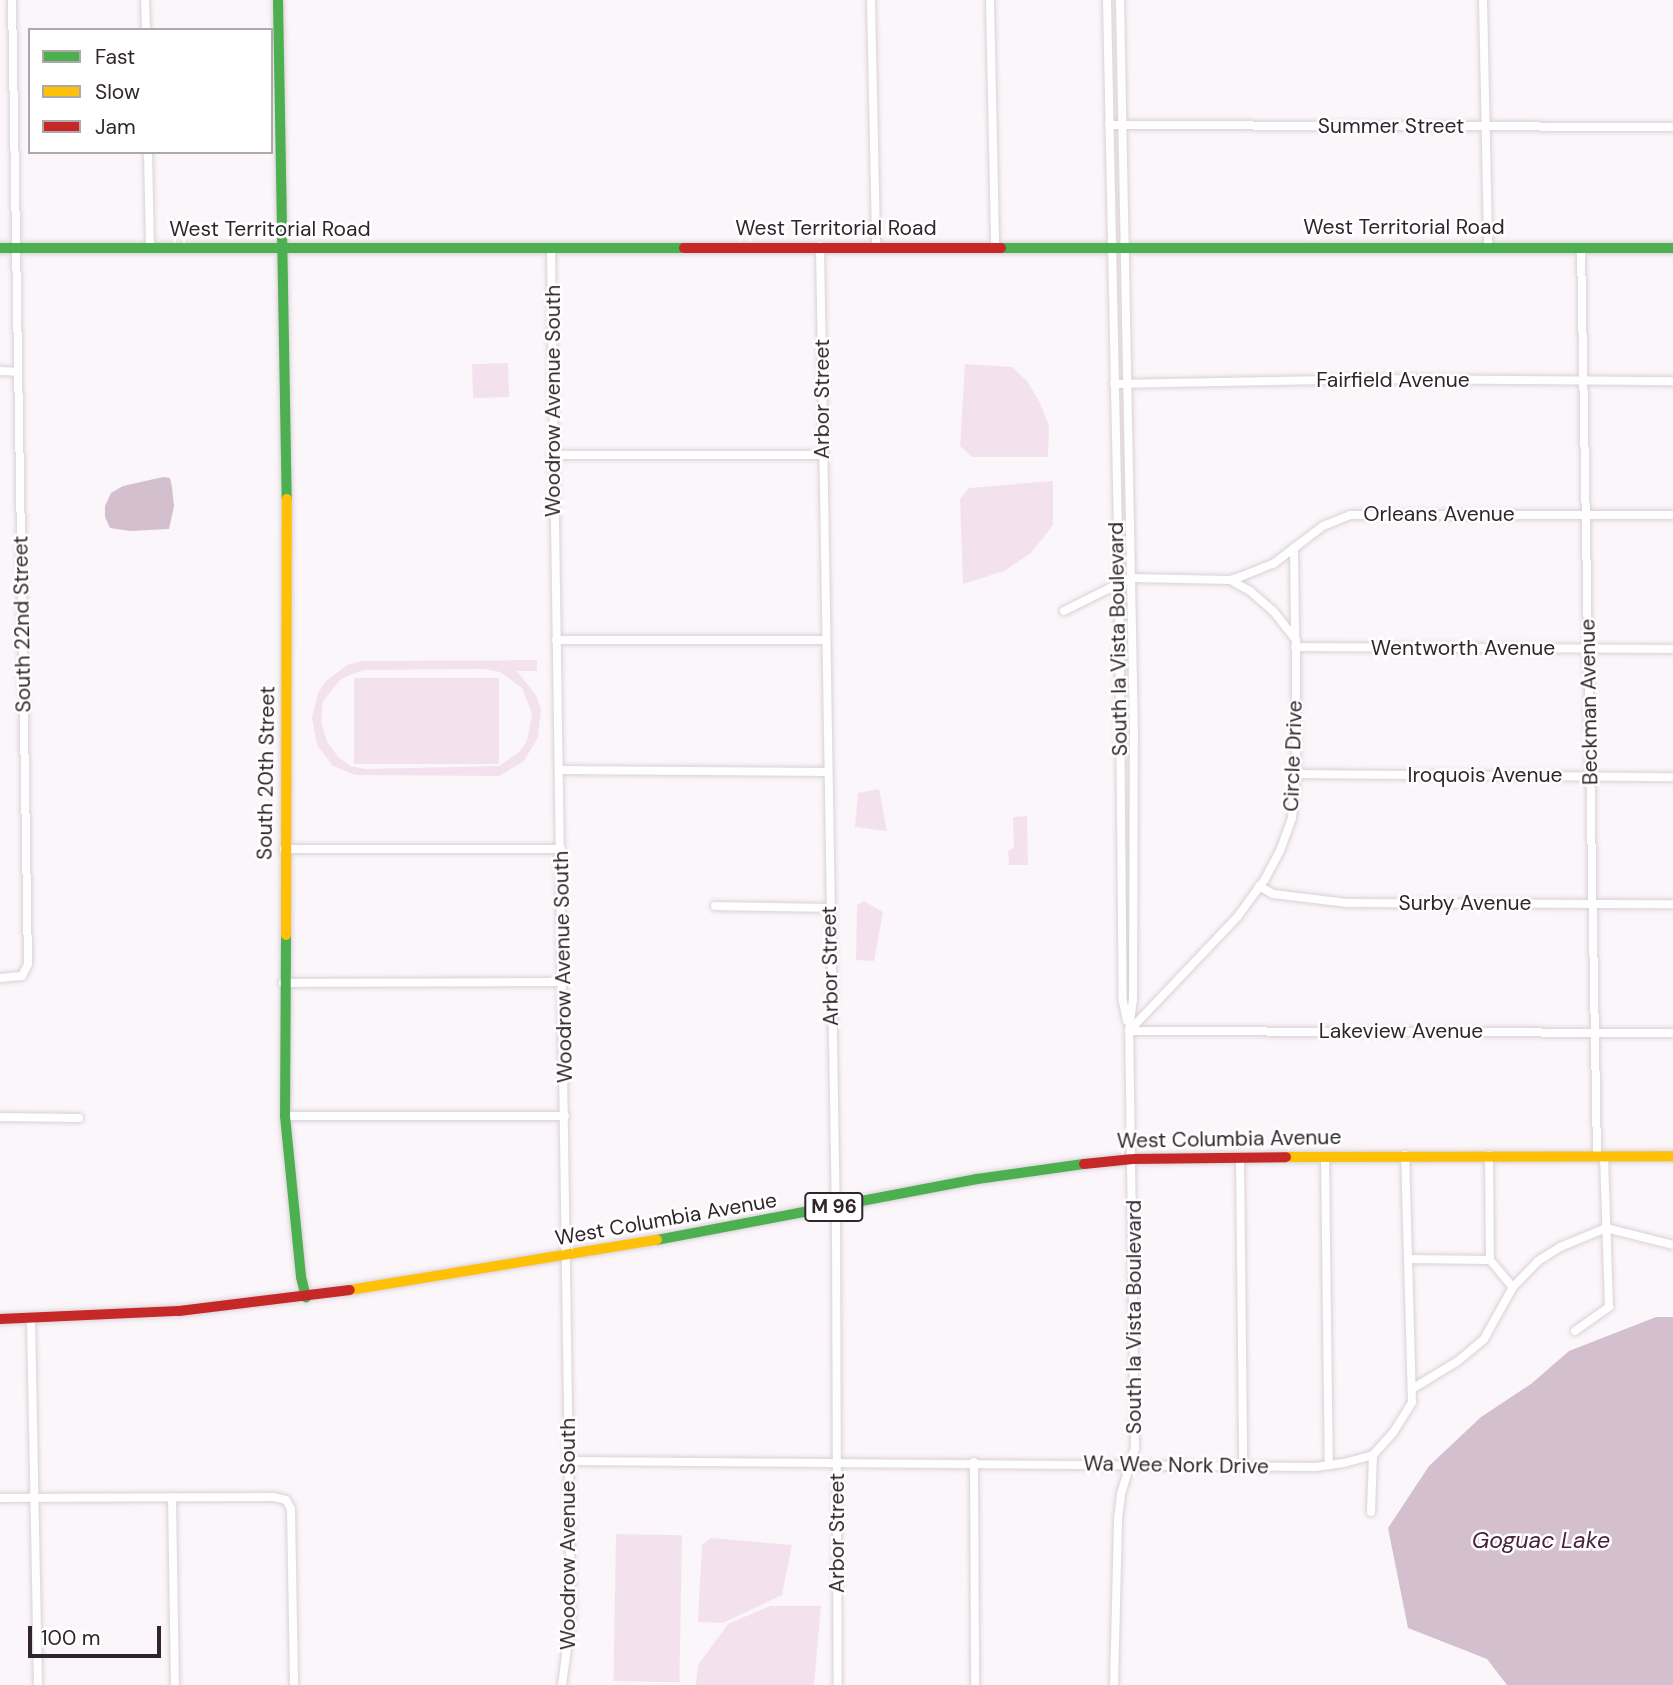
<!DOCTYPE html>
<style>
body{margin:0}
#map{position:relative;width:1673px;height:1685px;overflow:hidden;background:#fbf6fa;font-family:"DM Sans",sans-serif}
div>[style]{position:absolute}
.green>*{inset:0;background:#f3e2ee;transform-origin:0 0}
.water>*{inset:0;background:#d4bfcf}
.roads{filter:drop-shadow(0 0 2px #d9d1d7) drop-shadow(0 0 2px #d9d1d7)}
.street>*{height:8px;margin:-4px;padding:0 4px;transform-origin:4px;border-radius:4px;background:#fefefe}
.fast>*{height:10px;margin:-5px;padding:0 5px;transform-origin:5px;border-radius:5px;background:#4caf50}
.slow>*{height:10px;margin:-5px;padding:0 5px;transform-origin:5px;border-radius:5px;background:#ffc107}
.jam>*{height:10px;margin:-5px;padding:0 5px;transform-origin:5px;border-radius:5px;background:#c62828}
span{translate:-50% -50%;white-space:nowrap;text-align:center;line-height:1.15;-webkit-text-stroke:5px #fff;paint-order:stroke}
.shield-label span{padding:2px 5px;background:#fff;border:2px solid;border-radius:5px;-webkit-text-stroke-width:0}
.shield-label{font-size:19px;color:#30252d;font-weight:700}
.street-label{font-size:21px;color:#30252d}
.water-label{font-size:23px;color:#47213f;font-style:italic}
.legend{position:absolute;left:28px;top:28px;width:245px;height:126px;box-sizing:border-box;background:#fff;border:2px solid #aca8ab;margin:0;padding:9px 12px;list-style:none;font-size:21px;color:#30252d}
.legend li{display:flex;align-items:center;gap:14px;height:35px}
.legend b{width:35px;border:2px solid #aca8ab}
.scale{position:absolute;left:28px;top:1626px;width:133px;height:32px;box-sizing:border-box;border:4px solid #30252d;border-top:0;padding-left:9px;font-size:21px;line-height:24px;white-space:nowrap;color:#30252d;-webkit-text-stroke:5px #fff;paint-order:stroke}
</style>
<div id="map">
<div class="green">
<div style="left:508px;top:363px;width:34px;height:36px;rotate:88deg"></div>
<div style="clip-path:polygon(965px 364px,1012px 367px,1027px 381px,1040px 403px,1049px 426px,1048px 457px,972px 457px,960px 446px)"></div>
<div style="clip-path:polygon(1053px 481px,1053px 525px,1031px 553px,1004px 571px,963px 584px,960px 499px,969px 488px)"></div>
<div style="clip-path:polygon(evenodd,537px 660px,537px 671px,517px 671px,536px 695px,541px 709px,538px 737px,524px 761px,499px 776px,355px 775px,333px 766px,317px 745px,312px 718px,318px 693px,325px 682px,347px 665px,362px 661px,537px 660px,484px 669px,500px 672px,522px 688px,532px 714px,527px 741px,519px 752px,499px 766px,365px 769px,351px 766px,339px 758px,327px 742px,321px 721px,323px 701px,340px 680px,350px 675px,364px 670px,484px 669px)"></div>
<div style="left:354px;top:678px;width:145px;height:86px"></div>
<div style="clip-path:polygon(879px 789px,887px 831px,855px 827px,858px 793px)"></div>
<div style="clip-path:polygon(1027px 816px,1028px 865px,1009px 865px,1008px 851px,1014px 848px,1013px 817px)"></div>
<div style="clip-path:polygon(864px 901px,883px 912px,874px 961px,856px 960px,857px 905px)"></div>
<div style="left:616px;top:1534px;width:66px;height:147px;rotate:1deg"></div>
<div style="clip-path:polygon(711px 1538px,792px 1545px,782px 1595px,723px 1623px,698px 1622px,702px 1545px)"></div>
<div style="clip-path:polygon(770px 1606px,821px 1606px,814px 1685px,696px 1685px,698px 1665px,728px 1624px)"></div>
</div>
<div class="water">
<div style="clip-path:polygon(163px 477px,170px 478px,172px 487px,174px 506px,169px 529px,130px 531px,110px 528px,105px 517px,105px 506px,111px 493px,123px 486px)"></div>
<div style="clip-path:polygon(1656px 1317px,1673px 1317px,1673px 1685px,1507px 1685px,1487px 1659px,1408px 1628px,1388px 1528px,1429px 1466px,1481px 1417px,1531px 1384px,1569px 1351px)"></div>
</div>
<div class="roads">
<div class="street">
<div style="left:145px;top:0;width:30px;rotate:88deg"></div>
<div style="left:871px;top:0;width:246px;rotate:88.8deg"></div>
<div style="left:990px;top:0;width:247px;rotate:88.8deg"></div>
<div style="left:1107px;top:0;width:582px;rotate:88.82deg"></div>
<div style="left:1119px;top:582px;width:419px;rotate:89.5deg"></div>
<div style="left:1123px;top:1001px;width:20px;rotate:79deg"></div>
<div style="left:1483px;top:0;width:246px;rotate:88.8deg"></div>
<div style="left:1109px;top:125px;width:564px;rotate:0.2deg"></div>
<div style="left:148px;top:152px;width:96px;rotate:88.8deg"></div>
<div style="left:820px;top:246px;width:977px;rotate:89.06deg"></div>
<div style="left:836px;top:1223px;width:462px;rotate:89.8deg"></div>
<div style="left:1581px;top:247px;width:909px;rotate:88.99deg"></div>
<div style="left:551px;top:249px;width:1368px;rotate:89.16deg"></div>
<div style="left:571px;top:1617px;width:69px;rotate:97.5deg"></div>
<div style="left:0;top:371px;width:17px;rotate:3deg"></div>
<div style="left:1114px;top:384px;width:253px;rotate:-1.1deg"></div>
<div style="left:1367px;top:379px;width:306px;rotate:0.4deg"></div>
<div style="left:552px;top:455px;width:270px"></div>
<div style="left:1294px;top:548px;width:88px;rotate:89.3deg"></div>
<div style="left:1064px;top:611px;width:74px;rotate:-26.6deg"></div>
<div style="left:1130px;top:578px;width:100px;rotate:1.1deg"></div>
<div style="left:1230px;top:580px;width:10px;rotate:-17deg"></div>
<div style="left:1240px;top:577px;width:35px;rotate:-22deg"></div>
<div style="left:1273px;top:564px;width:63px;rotate:-37.2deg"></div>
<div style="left:1323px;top:526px;width:29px;rotate:-22deg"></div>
<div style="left:1350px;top:515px;width:323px"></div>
<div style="left:556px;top:640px;width:269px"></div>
<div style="left:1295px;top:647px;width:378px;rotate:0.3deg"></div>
<div style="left:561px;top:770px;width:266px;rotate:0.4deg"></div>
<div style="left:1296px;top:774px;width:377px;rotate:0.5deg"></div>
<div style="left:284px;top:849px;width:277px"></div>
<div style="left:1259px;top:886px;width:16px;rotate:30deg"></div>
<div style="left:1273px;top:894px;width:75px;rotate:6.9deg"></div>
<div style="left:1347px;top:903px;width:326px;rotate:0.2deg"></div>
<div style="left:715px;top:906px;width:114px;rotate:1deg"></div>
<div style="left:0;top:978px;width:22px;rotate:-5deg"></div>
<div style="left:22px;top:976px;width:13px;rotate:-63deg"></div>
<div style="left:28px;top:964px;width:964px;rotate:-90.95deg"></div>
<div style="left:283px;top:983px;width:279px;rotate:-0.2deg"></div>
<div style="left:1129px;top:1031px;width:544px;rotate:0.21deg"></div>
<div style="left:1129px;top:1031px;width:158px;rotate:-46.5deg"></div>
<div style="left:1238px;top:916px;width:46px;rotate:-53.9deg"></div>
<div style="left:1265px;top:879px;width:32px;rotate:-62deg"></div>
<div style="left:1280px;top:851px;width:35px;rotate:-70deg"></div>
<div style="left:1292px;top:818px;width:44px;rotate:-84.8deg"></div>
<div style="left:1296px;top:774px;width:134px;rotate:-90deg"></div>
<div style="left:1296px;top:640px;width:37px;rotate:-128deg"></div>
<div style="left:1273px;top:611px;width:30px;rotate:-139deg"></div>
<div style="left:1250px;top:591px;width:23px;rotate:-151deg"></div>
<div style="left:285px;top:1116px;width:280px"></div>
<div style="left:0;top:1117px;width:79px;rotate:0.7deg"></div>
<div style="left:1489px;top:1155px;width:105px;rotate:89.5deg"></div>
<div style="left:1325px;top:1156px;width:309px;rotate:89.3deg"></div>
<div style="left:1240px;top:1157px;width:309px;rotate:89.4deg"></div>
<div style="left:1408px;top:1259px;width:82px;rotate:0.7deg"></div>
<div style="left:1490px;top:1260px;width:35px;rotate:50deg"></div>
<div style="left:31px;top:1319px;width:366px;rotate:88.9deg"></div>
<div style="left:1575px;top:1331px;width:42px;rotate:-35.2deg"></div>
<div style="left:1609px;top:1307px;width:151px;rotate:-91.9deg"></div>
<div style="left:1412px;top:1389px;width:54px;rotate:-31.3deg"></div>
<div style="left:1458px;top:1361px;width:34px;rotate:-40deg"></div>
<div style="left:1484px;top:1339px;width:60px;rotate:-60.9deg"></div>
<div style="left:1513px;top:1287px;width:36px;rotate:-46deg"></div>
<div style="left:1538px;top:1261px;width:26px;rotate:-32deg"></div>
<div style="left:1560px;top:1247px;width:50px;rotate:-22.4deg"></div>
<div style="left:1606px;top:1228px;width:69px;rotate:14.2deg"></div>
<div style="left:570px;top:1461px;width:745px;rotate:0.46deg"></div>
<div style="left:1315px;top:1467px;width:29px;rotate:-8deg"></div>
<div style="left:1344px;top:1463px;width:30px;rotate:-15deg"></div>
<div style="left:1373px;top:1455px;width:30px;rotate:-48deg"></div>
<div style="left:1393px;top:1433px;width:36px;rotate:-58deg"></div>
<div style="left:1412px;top:1402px;width:247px;rotate:-91.6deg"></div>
<div style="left:974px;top:1462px;width:223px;rotate:89.7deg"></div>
<div style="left:172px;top:1497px;width:188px;rotate:89.1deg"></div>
<div style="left:0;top:1498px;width:274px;rotate:-0.2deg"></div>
<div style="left:274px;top:1497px;width:12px;rotate:14deg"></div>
<div style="left:286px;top:1500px;width:10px;rotate:61deg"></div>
<div style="left:291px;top:1509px;width:176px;rotate:89deg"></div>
<div style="left:1371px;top:1512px;width:57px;rotate:-88deg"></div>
<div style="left:1114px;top:1685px;width:166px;rotate:-88.6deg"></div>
<div style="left:1118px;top:1519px;width:25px;rotate:-83deg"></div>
<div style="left:1121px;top:1494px;width:48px;rotate:-73.1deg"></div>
<div style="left:1135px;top:1448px;width:417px;rotate:-90.8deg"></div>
<div style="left:1129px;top:1031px;width:31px;rotate:-83deg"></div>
<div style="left:1133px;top:1000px;width:264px;rotate:-89.8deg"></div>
<div style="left:1134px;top:736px;width:736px;rotate:-91.09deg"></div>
</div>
<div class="fast">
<div style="left:278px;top:0;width:499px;rotate:89deg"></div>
<div style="left:0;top:248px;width:684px"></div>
<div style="left:1001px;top:248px;width:672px"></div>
<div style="left:286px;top:935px;width:181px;rotate:90.3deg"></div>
<div style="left:285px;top:1116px;width:162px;rotate:84.3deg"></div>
<div style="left:301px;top:1277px;width:21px;rotate:76deg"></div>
<div style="left:657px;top:1240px;width:326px;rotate:-10.8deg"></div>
<div style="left:977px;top:1179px;width:108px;rotate:-8deg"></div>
</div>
<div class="slow">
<div style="left:286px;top:935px;width:436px;rotate:-89.9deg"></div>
<div style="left:1286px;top:1157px;width:387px;rotate:-0.1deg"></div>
<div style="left:350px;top:1290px;width:311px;rotate:-9.3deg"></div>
</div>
<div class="jam">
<div style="left:684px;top:248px;width:317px"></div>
<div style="left:1084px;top:1164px;width:49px;rotate:-5.8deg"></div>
<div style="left:1133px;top:1159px;width:153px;rotate:-0.7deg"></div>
<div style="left:0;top:1319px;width:179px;rotate:-2.6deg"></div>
<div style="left:179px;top:1311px;width:172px;rotate:-7deg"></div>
</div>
</div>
<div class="shield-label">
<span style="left:834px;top:1207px">M 96</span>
</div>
<div class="street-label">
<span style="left:1391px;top:126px">Summer Street</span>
<span style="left:1404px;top:227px">West Territorial Road</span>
<span style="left:836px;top:228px">West Territorial Road</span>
<span style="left:270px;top:229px">West Territorial Road</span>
<span style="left:1393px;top:380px">Fairfield Avenue</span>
<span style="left:822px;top:399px;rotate:-90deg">Arbor Street</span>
<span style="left:553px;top:401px;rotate:-90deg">Woodrow Avenue South</span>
<span style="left:1439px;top:514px">Orleans Avenue</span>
<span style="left:22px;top:624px;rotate:-91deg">South 22nd Street</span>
<span style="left:1118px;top:639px;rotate:-91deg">South la Vista Boulevard</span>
<span style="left:1463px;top:648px">Wentworth Avenue</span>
<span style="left:1589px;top:702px;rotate:-91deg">Beckman Avenue</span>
<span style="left:1293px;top:756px;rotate:-88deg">Circle Drive</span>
<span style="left:266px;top:773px;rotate:-89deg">South 20th Street</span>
<span style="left:1485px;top:775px">Iroquois Avenue</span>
<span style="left:1465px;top:903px">Surby Avenue</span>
<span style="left:830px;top:966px;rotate:-91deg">Arbor Street</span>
<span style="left:563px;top:967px;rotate:-91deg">Woodrow Avenue South</span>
<span style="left:1401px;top:1031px">Lakeview Avenue</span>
<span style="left:1229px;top:1139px;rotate:-1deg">West Columbia Avenue</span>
<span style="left:666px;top:1219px;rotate:-10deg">West Columbia Avenue</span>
<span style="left:1134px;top:1317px;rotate:-90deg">South la Vista Boulevard</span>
<span style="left:1176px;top:1465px;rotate:1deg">Wa Wee Nork Drive</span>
<span style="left:837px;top:1533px;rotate:-90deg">Arbor Street</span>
<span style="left:568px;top:1534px;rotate:-90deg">Woodrow Avenue South</span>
</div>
<div class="water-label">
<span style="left:1541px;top:1540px">Goguac Lake</span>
</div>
<ul class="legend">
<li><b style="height:9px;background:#4caf50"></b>Fast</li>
<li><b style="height:9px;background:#ffc107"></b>Slow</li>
<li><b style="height:9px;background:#c62828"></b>Jam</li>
</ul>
<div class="scale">100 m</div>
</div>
